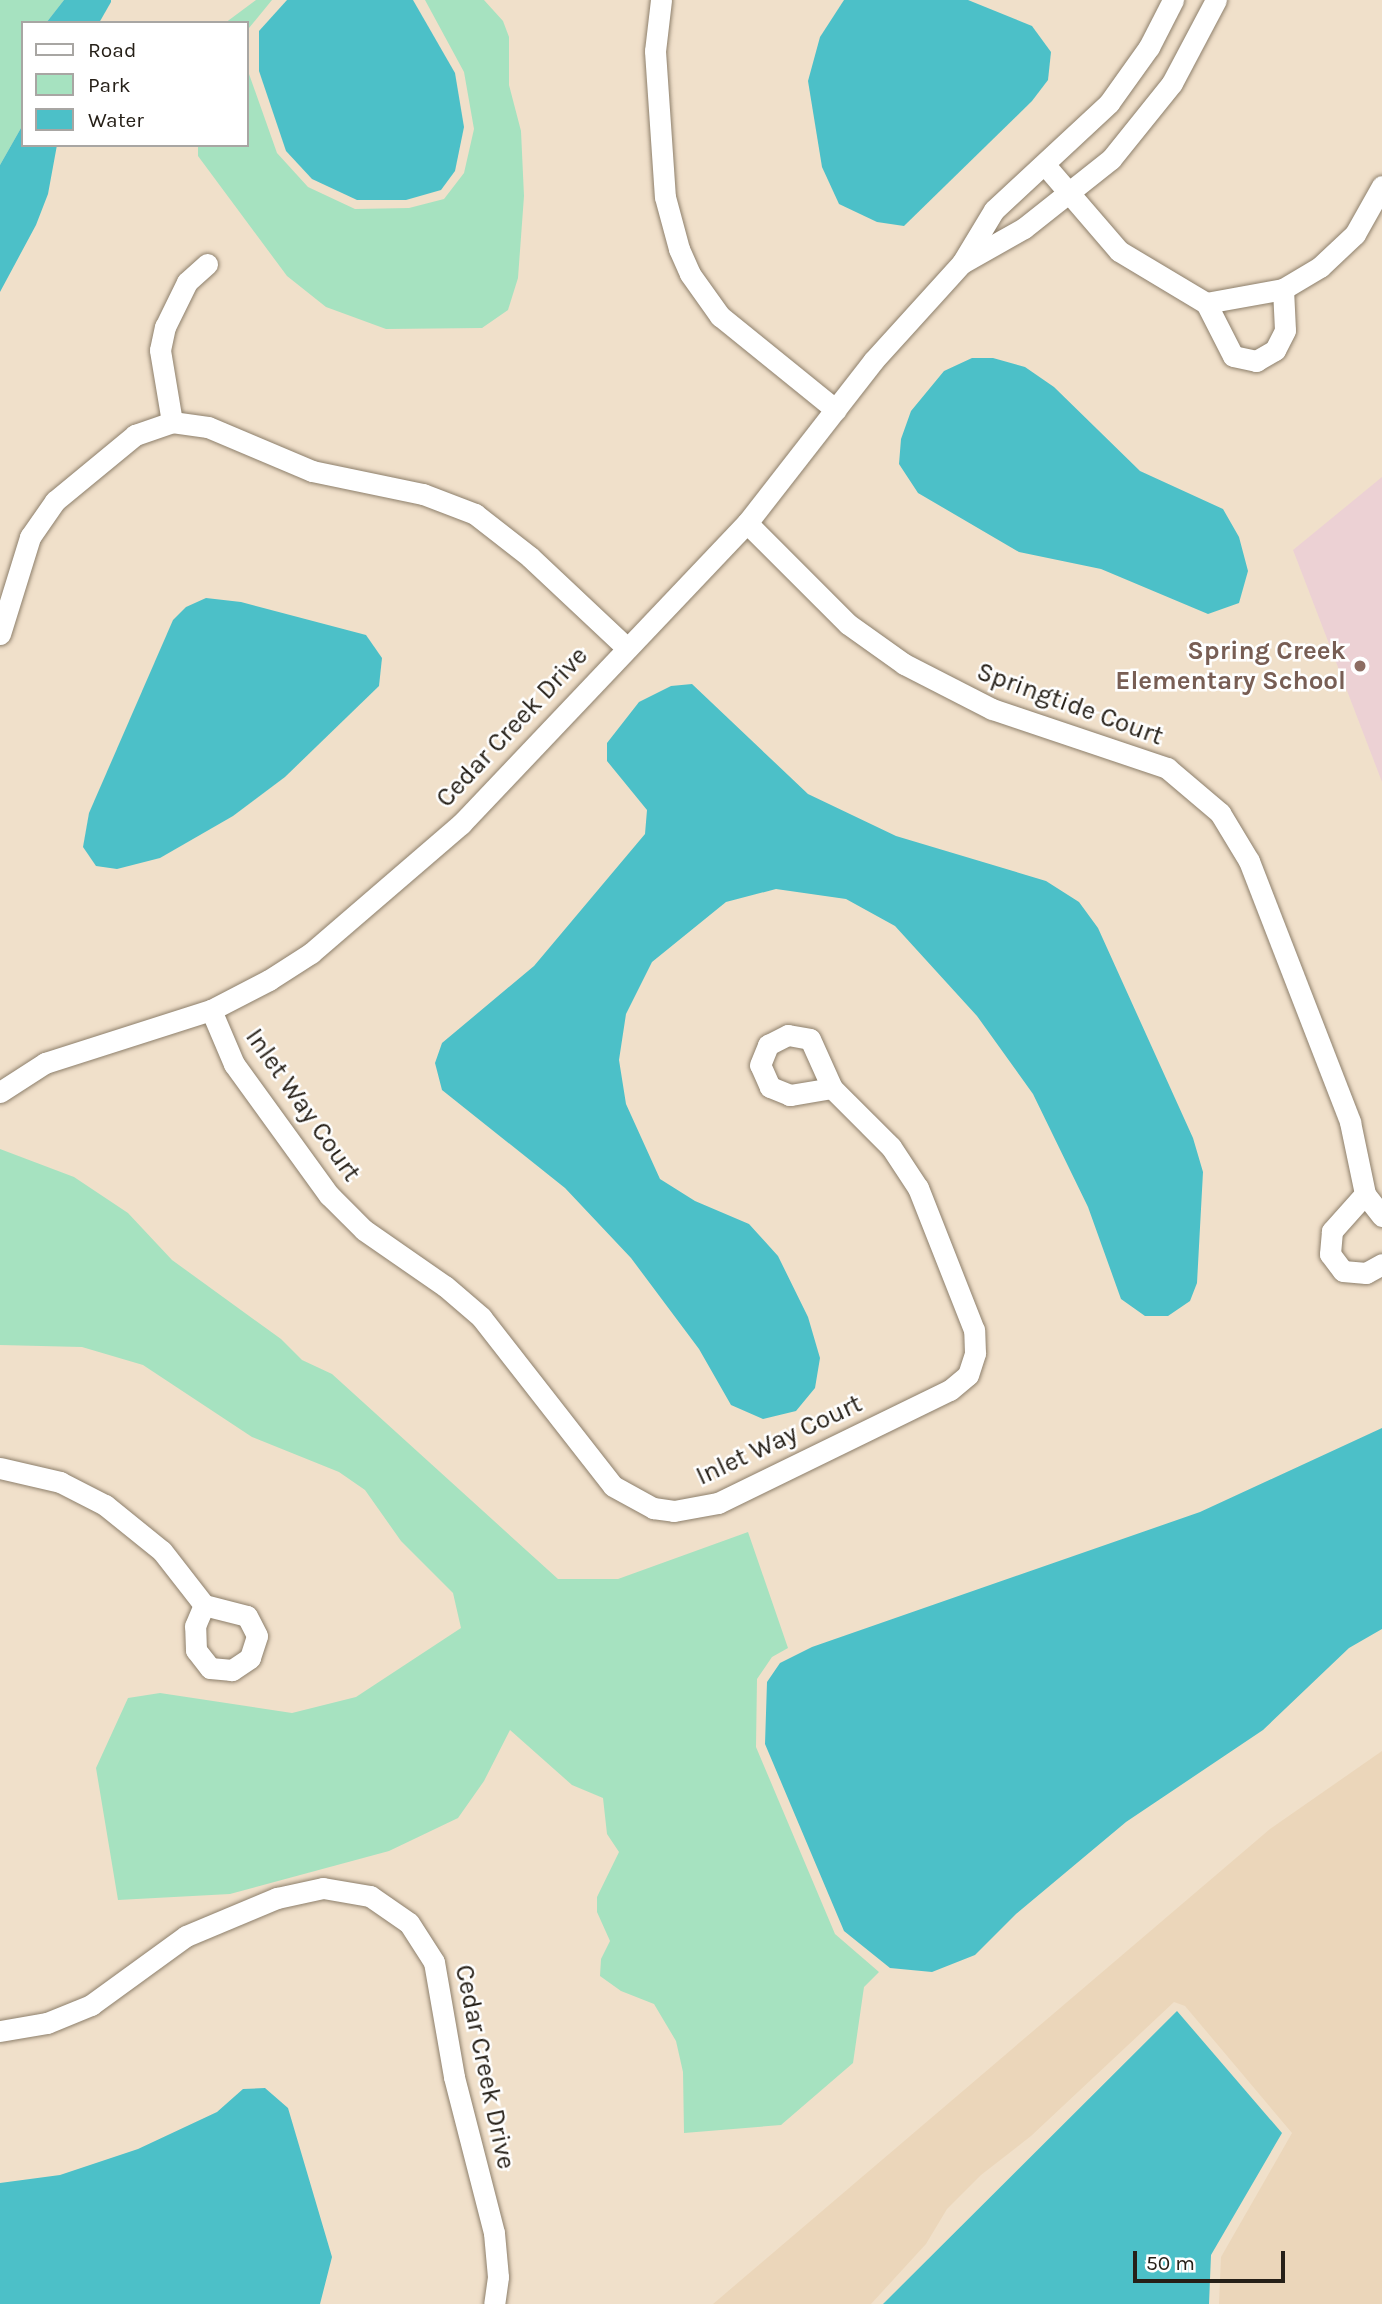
<!DOCTYPE html>
<style>
body{margin:0}
#map{position:relative;width:1382px;height:2304px;overflow:hidden;background:#f0e0ca;font-family:Karla,sans-serif}
div>[style]{position:absolute}
.built>*{inset:0;background:#ebd6ba}
.education>*{inset:0;background:#ecd1d4}
.green>*{inset:0;background:#a6e2c0}
.water>*{inset:0;background:#4cc0c8}
.roads{filter:drop-shadow(0 0 2px #8d7f6b) drop-shadow(0 0 2px #8d7f6b)}
.minor>*{height:21px;margin:-10.5px;padding:0 10.5px;transform-origin:10.5px;border-radius:10.5px;background:#fff}
.dots>*{width:19px;height:19px;translate:-50% -50%;box-sizing:border-box;border:4px solid #fff;border-radius:50%}
span{translate:-50% -50%;white-space:nowrap;text-align:center;line-height:1.15;-webkit-text-stroke:5px #fff;paint-order:stroke}
.education-label{font-size:26px;color:#785e54;font-weight:700}
.right{translate:-100% -50%;text-align:right}
.street-label{font-size:26px;color:#262018}
.legend{position:absolute;left:21px;top:21px;width:228px;height:126px;box-sizing:border-box;background:#fff;border:2px solid #a8a6a3;margin:0;padding:9px 12px;list-style:none;font-size:21px;color:#262018}
.legend li{display:flex;align-items:center;gap:14px;height:35px}
.legend b{width:35px;border:2px solid #a8a6a3}
.scale{position:absolute;left:1133px;top:2251px;width:152px;height:32px;box-sizing:border-box;border:4px solid #262018;border-top:0;padding-left:9px;font-size:21px;line-height:24px;white-space:nowrap;color:#262018;-webkit-text-stroke:5px #fff;paint-order:stroke}
</style>
<div id="map">
<div class="built">
<div style="clip-path:polygon(1382px 1751px,1382px 2304px,1219px 2304px,1221px 2257px,1292px 2133px,1185px 2006px,1174px 2002px,1031px 2136px,981px 2175px,947px 2209px,926px 2244px,871px 2304px,713px 2304px,1270px 1829px)"></div>
</div>
<div class="education">
<div style="clip-path:polygon(1382px 477px,1382px 782px,1293px 550px)"></div>
</div>
<div class="green">
<div style="clip-path:polygon(0 0,64px 0,46px 23px,23px 23px,21px 128px,0 165px)"></div>
<div style="clip-path:polygon(256px 0,272px 0,249px 28px,249px 74px,277px 153px,308px 187px,355px 209px,409px 208px,444px 199px,464px 173px,474px 129px,464px 72px,425px 0,484px 0,503px 21px,509px 37px,509px 85px,521px 131px,524px 196px,518px 278px,508px 310px,482px 328px,386px 329px,326px 307px,287px 276px,198px 156px,198px 145px,247px 145px,247px 23px,225px 23px)"></div>
<div style="clip-path:polygon(0 1149px,74px 1177px,128px 1213px,172px 1260px,281px 1339px,302px 1360px,332px 1374px,558px 1579px,618px 1579px,748px 1532px,788px 1648px,772px 1657px,757px 1679px,756px 1747px,835px 1934px,879px 1972px,864px 1987px,853px 2063px,781px 2125px,684px 2133px,683px 2072px,676px 2041px,654px 2004px,621px 1991px,600px 1976px,601px 1959px,610px 1941px,597px 1912px,597px 1897px,619px 1852px,607px 1834px,603px 1798px,572px 1785px,510px 1730px,484px 1781px,458px 1818px,389px 1851px,230px 1894px,118px 1900px,96px 1768px,128px 1698px,160px 1693px,292px 1713px,356px 1697px,461px 1628px,453px 1593px,401px 1541px,365px 1490px,339px 1472px,252px 1437px,143px 1365px,82px 1347px,0 1345px)"></div>
</div>
<div class="water">
<div style="clip-path:polygon(64px 0,111px 0,111px 2px,99px 23px,46px 23px)"></div>
<div style="clip-path:polygon(287px 0,413px 0,455px 73px,464px 127px,455px 171px,441px 190px,406px 200px,357px 200px,312px 179px,286px 151px,259px 71px,259px 31px)"></div>
<div style="clip-path:polygon(844px 0,968px 0,1032px 26px,1051px 52px,1048px 80px,1032px 101px,904px 226px,877px 222px,839px 204px,822px 167px,808px 81px,820px 37px)"></div>
<div style="clip-path:polygon(23px 113px,23px 145px,57px 145px,48px 194px,36px 225px,0 292px,0 165px,21px 128px)"></div>
<div style="clip-path:polygon(972px 358px,993px 358px,1025px 367px,1054px 387px,1140px 471px,1223px 509px,1239px 537px,1248px 571px,1239px 603px,1208px 614px,1101px 569px,1019px 552px,918px 493px,899px 464px,901px 439px,911px 411px,944px 371px)"></div>
<div style="clip-path:polygon(206px 598px,241px 602px,366px 635px,382px 658px,379px 686px,285px 777px,233px 816px,160px 858px,117px 869px,96px 866px,83px 847px,89px 813px,173px 620px,186px 607px)"></div>
<div style="clip-path:polygon(692px 684px,808px 794px,896px 836px,1046px 881px,1079px 902px,1098px 928px,1193px 1138px,1203px 1172px,1197px 1283px,1190px 1301px,1168px 1316px,1145px 1316px,1121px 1299px,1088px 1207px,1033px 1094px,977px 1016px,895px 926px,846px 899px,776px 889px,726px 902px,652px 962px,626px 1014px,619px 1060px,626px 1104px,660px 1179px,695px 1201px,749px 1224px,778px 1256px,808px 1317px,820px 1358px,815px 1388px,796px 1411px,763px 1419px,731px 1405px,699px 1349px,631px 1258px,565px 1188px,442px 1090px,435px 1063px,442px 1043px,534px 966px,645px 834px,647px 810px,607px 761px,607px 743px,639px 702px,671px 686px)"></div>
<div style="clip-path:polygon(1382px 1428px,1382px 1629px,1349px 1648px,1263px 1730px,1126px 1822px,1016px 1914px,975px 1955px,932px 1972px,890px 1968px,844px 1931px,765px 1744px,767px 1682px,780px 1663px,812px 1647px,1200px 1512px)"></div>
<div style="clip-path:polygon(1177px 2011px,1282px 2133px,1211px 2255px,1209px 2304px,883px 2304px)"></div>
<div style="clip-path:polygon(265px 2088px,288px 2108px,332px 2257px,320px 2304px,0 2304px,0 2183px,60px 2175px,138px 2149px,217px 2112px,243px 2089px)"></div>
</div>
<div class="roads">
<div class="minor">
<div style="left:661px;top:0;width:51px;rotate:96.7deg"></div>
<div style="left:655px;top:51px;width:146px;rotate:86.1deg"></div>
<div style="left:665px;top:197px;width:54px;rotate:74.9deg"></div>
<div style="left:679px;top:249px;width:27px;rotate:66deg"></div>
<div style="left:690px;top:274px;width:52px;rotate:54.5deg"></div>
<div style="left:720px;top:316px;width:149px;rotate:39deg"></div>
<div style="left:1045px;top:165px;width:113px;rotate:49.3deg"></div>
<div style="left:1119px;top:251px;width:101px;rotate:30.9deg"></div>
<div style="left:1206px;top:303px;width:78px;rotate:-10.3deg"></div>
<div style="left:1283px;top:289px;width:43px;rotate:-30.7deg"></div>
<div style="left:1320px;top:267px;width:48px;rotate:-43.3deg"></div>
<div style="left:1355px;top:234px;width:55px;rotate:-60.6deg"></div>
<div style="left:962px;top:263px;width:71px;rotate:-29.4deg"></div>
<div style="left:1024px;top:228px;width:111px;rotate:-38.4deg"></div>
<div style="left:1111px;top:159px;width:97px;rotate:-51.2deg"></div>
<div style="left:1172px;top:83px;width:94px;rotate:-62.1deg"></div>
<div style="left:1206px;top:303px;width:59px;rotate:63deg"></div>
<div style="left:1233px;top:356px;width:24px;rotate:12deg"></div>
<div style="left:1256px;top:361px;width:22px;rotate:-30deg"></div>
<div style="left:1275px;top:350px;width:22px;rotate:-63deg"></div>
<div style="left:1285px;top:330px;width:41px;rotate:-92.8deg"></div>
<div style="left:172px;top:422px;width:73px;rotate:-99.5deg"></div>
<div style="left:160px;top:350px;width:24px;rotate:-78deg"></div>
<div style="left:165px;top:327px;width:50px;rotate:-63.9deg"></div>
<div style="left:187px;top:282px;width:27px;rotate:-42deg"></div>
<div style="left:747px;top:523px;width:143px;rotate:45deg"></div>
<div style="left:848px;top:624px;width:69px;rotate:35.5deg"></div>
<div style="left:904px;top:664px;width:99px;rotate:27.1deg"></div>
<div style="left:992px;top:709px;width:185px;rotate:18.6deg"></div>
<div style="left:1167px;top:768px;width:70px;rotate:40.3deg"></div>
<div style="left:1220px;top:813px;width:56px;rotate:58.9deg"></div>
<div style="left:1249px;top:861px;width:280px;rotate:68.8deg"></div>
<div style="left:1350px;top:1122px;width:74px;rotate:78.2deg"></div>
<div style="left:0;top:634px;width:102px;rotate:-72.8deg"></div>
<div style="left:30px;top:537px;width:44px;rotate:-55.2deg"></div>
<div style="left:55px;top:501px;width:104px;rotate:-39.5deg"></div>
<div style="left:135px;top:435px;width:39px;rotate:-19deg"></div>
<div style="left:172px;top:422px;width:36px;rotate:8deg"></div>
<div style="left:208px;top:427px;width:113px;rotate:22.9deg"></div>
<div style="left:312px;top:471px;width:113px;rotate:11.7deg"></div>
<div style="left:423px;top:494px;width:56px;rotate:21deg"></div>
<div style="left:475px;top:514px;width:70px;rotate:38deg"></div>
<div style="left:530px;top:557px;width:132px;rotate:43.2deg"></div>
<div style="left:211px;top:1010px;width:59px;rotate:66.9deg"></div>
<div style="left:234px;top:1064px;width:162px;rotate:54.1deg"></div>
<div style="left:329px;top:1195px;width:49px;rotate:45deg"></div>
<div style="left:364px;top:1230px;width:98px;rotate:34.7deg"></div>
<div style="left:445px;top:1286px;width:48px;rotate:40.7deg"></div>
<div style="left:481px;top:1317px;width:214px;rotate:52deg"></div>
<div style="left:613px;top:1486px;width:46px;rotate:28.8deg"></div>
<div style="left:653px;top:1508px;width:21px;rotate:8deg"></div>
<div style="left:674px;top:1511px;width:45px;rotate:-10.3deg"></div>
<div style="left:718px;top:1503px;width:258px;rotate:-26deg"></div>
<div style="left:950px;top:1390px;width:23px;rotate:-40deg"></div>
<div style="left:968px;top:1375px;width:23px;rotate:-72deg"></div>
<div style="left:975px;top:1353px;width:23px;rotate:-92deg"></div>
<div style="left:974px;top:1330px;width:153px;rotate:-111.5deg"></div>
<div style="left:918px;top:1188px;width:49px;rotate:-123.4deg"></div>
<div style="left:891px;top:1147px;width:83px;rotate:-135deg"></div>
<div style="left:788px;top:1035px;width:22px;rotate:10deg"></div>
<div style="left:810px;top:1039px;width:54px;rotate:65.8deg"></div>
<div style="left:832px;top:1088px;width:43px;rotate:170.5deg"></div>
<div style="left:790px;top:1095px;width:22px;rotate:-158deg"></div>
<div style="left:770px;top:1087px;width:24px;rotate:-114deg"></div>
<div style="left:760px;top:1065px;width:22px;rotate:-68deg"></div>
<div style="left:768px;top:1045px;width:22px;rotate:-27deg"></div>
<div style="left:0;top:1092px;width:54px;rotate:-32.8deg"></div>
<div style="left:45px;top:1063px;width:174px;rotate:-17.7deg"></div>
<div style="left:211px;top:1010px;width:65px;rotate:-27.3deg"></div>
<div style="left:269px;top:980px;width:50px;rotate:-32.7deg"></div>
<div style="left:311px;top:953px;width:198px;rotate:-40.7deg"></div>
<div style="left:461px;top:824px;width:415px;rotate:-46.5deg"></div>
<div style="left:747px;top:523px;width:205px;rotate:-52.1deg"></div>
<div style="left:873px;top:361px;width:132px;rotate:-47.8deg"></div>
<div style="left:962px;top:263px;width:62px;rotate:-58.9deg"></div>
<div style="left:994px;top:210px;width:157px;rotate:-42.9deg"></div>
<div style="left:1109px;top:103px;width:69px;rotate:-54.5deg"></div>
<div style="left:1149px;top:47px;width:53px;rotate:-62.9deg"></div>
<div style="left:1382px;top:1216px;width:28px;rotate:-128deg"></div>
<div style="left:1365px;top:1194px;width:50px;rotate:131.7deg"></div>
<div style="left:1332px;top:1231px;width:23px;rotate:95deg"></div>
<div style="left:1330px;top:1254px;width:21px;rotate:53deg"></div>
<div style="left:1343px;top:1271px;width:23px;rotate:5deg"></div>
<div style="left:1366px;top:1273px;width:18px;rotate:-29deg"></div>
<div style="left:0;top:1468px;width:62px;rotate:13.1deg"></div>
<div style="left:60px;top:1482px;width:51px;rotate:27.1deg"></div>
<div style="left:105px;top:1505px;width:73px;rotate:38.9deg"></div>
<div style="left:162px;top:1551px;width:68px;rotate:52.1deg"></div>
<div style="left:204px;top:1605px;width:44px;rotate:14.3deg"></div>
<div style="left:247px;top:1616px;width:22px;rotate:63deg"></div>
<div style="left:257px;top:1636px;width:23px;rotate:108deg"></div>
<div style="left:250px;top:1658px;width:22px;rotate:146deg"></div>
<div style="left:232px;top:1670px;width:22px;rotate:-175deg"></div>
<div style="left:210px;top:1668px;width:23px;rotate:-128deg"></div>
<div style="left:196px;top:1650px;width:24px;rotate:-92deg"></div>
<div style="left:195px;top:1626px;width:23px;rotate:-67deg"></div>
<div style="left:0;top:2031px;width:48px;rotate:-9.7deg"></div>
<div style="left:47px;top:2023px;width:48px;rotate:-22.2deg"></div>
<div style="left:91px;top:2005px;width:117px;rotate:-36deg"></div>
<div style="left:186px;top:1936px;width:99px;rotate:-22.7deg"></div>
<div style="left:277px;top:1898px;width:47px;rotate:-12.3deg"></div>
<div style="left:323px;top:1888px;width:48px;rotate:9.7deg"></div>
<div style="left:370px;top:1896px;width:47px;rotate:34.7deg"></div>
<div style="left:409px;top:1923px;width:46px;rotate:57.3deg"></div>
<div style="left:434px;top:1962px;width:117px;rotate:80.1deg"></div>
<div style="left:454px;top:2077px;width:161px;rotate:75.6deg"></div>
<div style="left:494px;top:2233px;width:44px;rotate:84.8deg"></div>
<div style="left:498px;top:2277px;width:27px;rotate:98deg"></div>
</div>
</div>
<div class="dots">
<div style="left:1360px;top:666px;background:#8d6e63"></div>
</div>
<div class="education-label">
<span class="right" style="left:1346px;top:666px">Spring Creek<br>Elementary School</span>
</div>
<div class="street-label">
<span style="left:1070px;top:704px;rotate:20deg">Springtide Court</span>
<span style="left:512px;top:727px;rotate:-47deg">Cedar Creek Drive</span>
<span style="left:303px;top:1105px;rotate:55deg">Inlet Way Court</span>
<span style="left:779px;top:1440px;rotate:-25deg">Inlet Way Court</span>
<span style="left:485px;top:2067px;rotate:78deg">Cedar Creek Drive</span>
</div>
<ul class="legend">
<li><b style="height:9px;background:#fff"></b>Road</li>
<li><b style="height:19px;background:#a6e2c0"></b>Park</li>
<li><b style="height:19px;background:#4cc0c8"></b>Water</li>
</ul>
<div class="scale">50 m</div>
</div>
